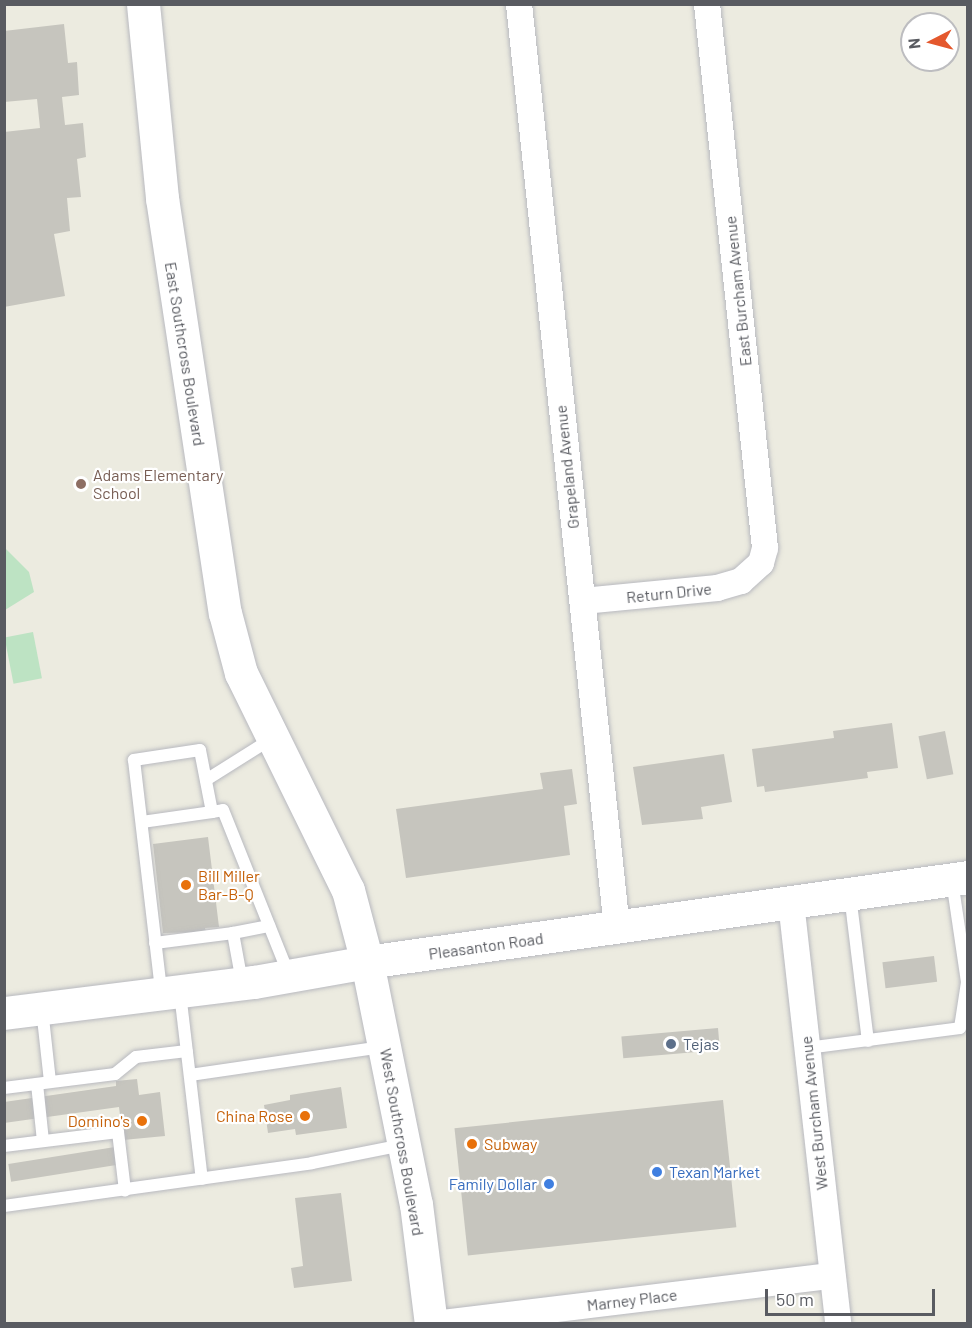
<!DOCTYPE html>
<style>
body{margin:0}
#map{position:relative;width:972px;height:1328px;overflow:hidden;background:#ecebe0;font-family:Barlow,sans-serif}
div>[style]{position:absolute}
.green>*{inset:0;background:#bde3c3;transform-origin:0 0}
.building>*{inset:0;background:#c6c5be;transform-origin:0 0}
.roads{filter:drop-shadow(0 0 2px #b8b9bf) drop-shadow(0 0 2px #b8b9bf)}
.service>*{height:12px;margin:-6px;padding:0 6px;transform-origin:6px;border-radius:6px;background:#fff}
.minor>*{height:26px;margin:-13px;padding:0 13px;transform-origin:13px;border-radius:13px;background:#fff}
.secondary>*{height:33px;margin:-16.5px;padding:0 16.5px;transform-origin:16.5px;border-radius:16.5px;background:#fff}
.dots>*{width:16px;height:16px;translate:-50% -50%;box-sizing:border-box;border:3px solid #fff;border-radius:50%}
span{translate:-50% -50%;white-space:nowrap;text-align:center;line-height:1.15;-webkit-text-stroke:4.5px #fff;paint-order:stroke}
.street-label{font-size:16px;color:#595b61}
.education-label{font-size:16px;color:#785e54}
.left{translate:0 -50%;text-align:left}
.food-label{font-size:16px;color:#c56008}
.right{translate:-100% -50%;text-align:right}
.service-label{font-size:16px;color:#4e5e75}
.shop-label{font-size:16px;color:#366cbe}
.frame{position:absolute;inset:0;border:6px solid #595b61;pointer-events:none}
.north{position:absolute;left:900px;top:12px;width:60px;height:60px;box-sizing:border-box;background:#fff;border:2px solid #bdbdc0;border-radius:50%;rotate:264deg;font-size:16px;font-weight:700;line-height:24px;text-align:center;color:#595b61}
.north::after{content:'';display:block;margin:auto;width:21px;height:27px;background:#e4582d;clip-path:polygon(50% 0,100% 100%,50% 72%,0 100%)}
.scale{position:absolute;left:765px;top:1289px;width:170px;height:27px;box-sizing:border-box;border:3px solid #595b61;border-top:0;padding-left:8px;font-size:18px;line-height:21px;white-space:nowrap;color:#595b61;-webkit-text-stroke:4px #fff;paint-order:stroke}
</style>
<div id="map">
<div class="green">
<div style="clip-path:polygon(5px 548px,29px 572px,34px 592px,5px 610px)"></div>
<div style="left:33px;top:632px;width:47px;height:29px;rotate:79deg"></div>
</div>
<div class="building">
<div style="clip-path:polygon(64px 24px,68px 63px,77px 62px,79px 95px,62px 97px,65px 125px,83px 123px,86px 157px,77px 159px,81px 197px,67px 198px,70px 231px,54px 234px,65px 296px,4px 307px,4px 132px,40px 128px,37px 99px,4px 102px,4px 31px)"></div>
<div style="clip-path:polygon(892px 723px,898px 768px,867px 772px,868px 778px,765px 792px,764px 786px,757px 787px,752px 749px,834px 738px,833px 731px)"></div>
<div style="left:945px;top:731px;width:44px;height:27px;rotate:79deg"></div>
<div style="clip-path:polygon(724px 754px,732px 802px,701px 807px,703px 819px,642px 825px,633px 767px)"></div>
<div style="clip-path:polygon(572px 769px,577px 804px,564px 806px,570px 855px,406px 878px,396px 809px,543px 789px,540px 773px)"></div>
<div style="clip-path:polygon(208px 837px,219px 927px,205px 928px,206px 932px,163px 933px,153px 844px)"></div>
<div style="left:934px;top:956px;width:26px;height:52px;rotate:83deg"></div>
<div style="left:718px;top:1028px;width:22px;height:97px;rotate:85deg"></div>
<div style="clip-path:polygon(137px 1079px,139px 1095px,160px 1092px,165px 1136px,123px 1140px,119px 1107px,4px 1123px,4px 1102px,116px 1086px,116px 1081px)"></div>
<div style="clip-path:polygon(341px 1087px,347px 1128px,296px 1135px,295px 1129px,268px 1133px,264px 1105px,290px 1100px,290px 1095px)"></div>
<div style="left:723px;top:1100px;width:128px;height:270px;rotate:84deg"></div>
<div style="left:115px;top:1147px;width:18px;height:108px;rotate:81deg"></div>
<div style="clip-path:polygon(341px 1193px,352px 1281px,294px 1288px,291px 1268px,303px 1266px,295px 1198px)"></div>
</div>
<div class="roads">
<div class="service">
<div style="left:206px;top:780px;width:77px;rotate:-32.2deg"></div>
<div style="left:212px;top:812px;width:11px;rotate:-10deg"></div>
<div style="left:223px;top:810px;width:178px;rotate:68.2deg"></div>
<div style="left:142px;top:822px;width:71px;rotate:-8.1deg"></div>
<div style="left:212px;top:812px;width:63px;rotate:-101deg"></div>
<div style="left:200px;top:750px;width:67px;rotate:171.4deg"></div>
<div style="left:134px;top:760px;width:233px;rotate:83.3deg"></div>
<div style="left:850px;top:895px;width:147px;rotate:83deg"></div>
<div style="left:155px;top:943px;width:79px;rotate:-7.3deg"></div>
<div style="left:242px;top:982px;width:50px;rotate:-100.4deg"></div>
<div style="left:233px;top:933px;width:37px;rotate:-11deg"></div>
<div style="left:180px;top:993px;width:187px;rotate:83.3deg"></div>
<div style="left:42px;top:1009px;width:73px;rotate:83.7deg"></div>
<div style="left:807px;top:1048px;width:154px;rotate:-7.4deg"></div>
<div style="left:960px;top:1028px;width:47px;rotate:-81.3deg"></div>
<div style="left:967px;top:982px;width:102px;rotate:-98.4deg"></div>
<div style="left:190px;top:1075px;width:194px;rotate:-8.3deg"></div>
<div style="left:37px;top:1084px;width:57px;rotate:84deg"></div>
<div style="left:4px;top:1088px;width:112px;rotate:-7.2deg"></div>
<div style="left:115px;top:1074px;width:27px;rotate:-39deg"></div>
<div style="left:136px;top:1057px;width:51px;rotate:-6.7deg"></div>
<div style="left:4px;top:1146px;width:115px;rotate:-7deg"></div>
<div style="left:118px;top:1132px;width:59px;rotate:83.2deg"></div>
<div style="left:4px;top:1206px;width:311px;rotate:-7.9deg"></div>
<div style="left:312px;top:1163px;width:93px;rotate:-11.2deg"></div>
</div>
<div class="minor">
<div style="left:519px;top:4px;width:930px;rotate:83.95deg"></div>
<div style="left:583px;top:601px;width:135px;rotate:-5.5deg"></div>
<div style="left:717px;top:588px;width:25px;rotate:-16deg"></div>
<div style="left:741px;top:581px;width:27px;rotate:-42deg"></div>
<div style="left:761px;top:563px;width:16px;rotate:-75deg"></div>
<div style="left:765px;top:548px;width:547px;rotate:-96.09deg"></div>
<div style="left:791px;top:902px;width:425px;rotate:83.6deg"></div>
<div style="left:433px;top:1324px;width:402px;rotate:-6.9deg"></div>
</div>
<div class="secondary">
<div style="left:143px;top:4px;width:195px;rotate:84.4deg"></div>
<div style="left:162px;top:198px;width:420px;rotate:81.4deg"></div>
<div style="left:225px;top:613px;width:62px;rotate:75.1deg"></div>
<div style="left:241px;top:673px;width:242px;rotate:63.8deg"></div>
<div style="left:348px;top:890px;width:74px;rotate:75.2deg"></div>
<div style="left:367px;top:962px;width:247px;rotate:78.6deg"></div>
<div style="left:416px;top:1204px;width:121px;rotate:82.9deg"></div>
<div style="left:4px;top:1013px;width:252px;rotate:-7.1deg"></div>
<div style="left:254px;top:982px;width:115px;rotate:-10deg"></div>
<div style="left:367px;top:962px;width:607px;rotate:-8.05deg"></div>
</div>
</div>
<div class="dots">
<div style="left:81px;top:484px;background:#8d6e63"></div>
<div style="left:186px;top:885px;background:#e8710a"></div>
<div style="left:671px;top:1044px;background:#5c6f8a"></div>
<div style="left:305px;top:1116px;background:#e8710a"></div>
<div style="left:142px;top:1121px;background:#e8710a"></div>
<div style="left:472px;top:1144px;background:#e8710a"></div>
<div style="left:657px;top:1172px;background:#3f7fe0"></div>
<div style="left:549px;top:1184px;background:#3f7fe0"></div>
</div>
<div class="street-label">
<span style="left:738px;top:291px;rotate:-96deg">East Burcham Avenue</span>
<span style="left:185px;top:354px;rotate:81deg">East Southcross Boulevard</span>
<span style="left:567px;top:467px;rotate:-96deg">Grapeland Avenue</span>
<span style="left:669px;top:593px;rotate:-6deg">Return Drive</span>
<span style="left:486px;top:946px;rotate:-8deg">Pleasanton Road</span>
<span style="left:814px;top:1113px;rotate:-96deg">West Burcham Avenue</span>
<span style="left:402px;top:1142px;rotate:80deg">West Southcross Boulevard</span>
<span style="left:632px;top:1300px;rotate:-7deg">Marney Place</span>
</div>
<div class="education-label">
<span class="left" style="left:93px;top:484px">Adams Elementary<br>School</span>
</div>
<div class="food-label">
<span class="left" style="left:198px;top:885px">Bill Miller<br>Bar-B-Q</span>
<span class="right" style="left:293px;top:1116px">China Rose</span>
<span class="right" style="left:130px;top:1121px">Domino's</span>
<span class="left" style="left:484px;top:1144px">Subway</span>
</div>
<div class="service-label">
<span class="left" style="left:683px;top:1044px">Tejas</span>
</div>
<div class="shop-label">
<span class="left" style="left:669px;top:1172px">Texan Market</span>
<span class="right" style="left:537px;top:1184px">Family Dollar</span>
</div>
<div class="frame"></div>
<div class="north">N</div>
<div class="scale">50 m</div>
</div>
